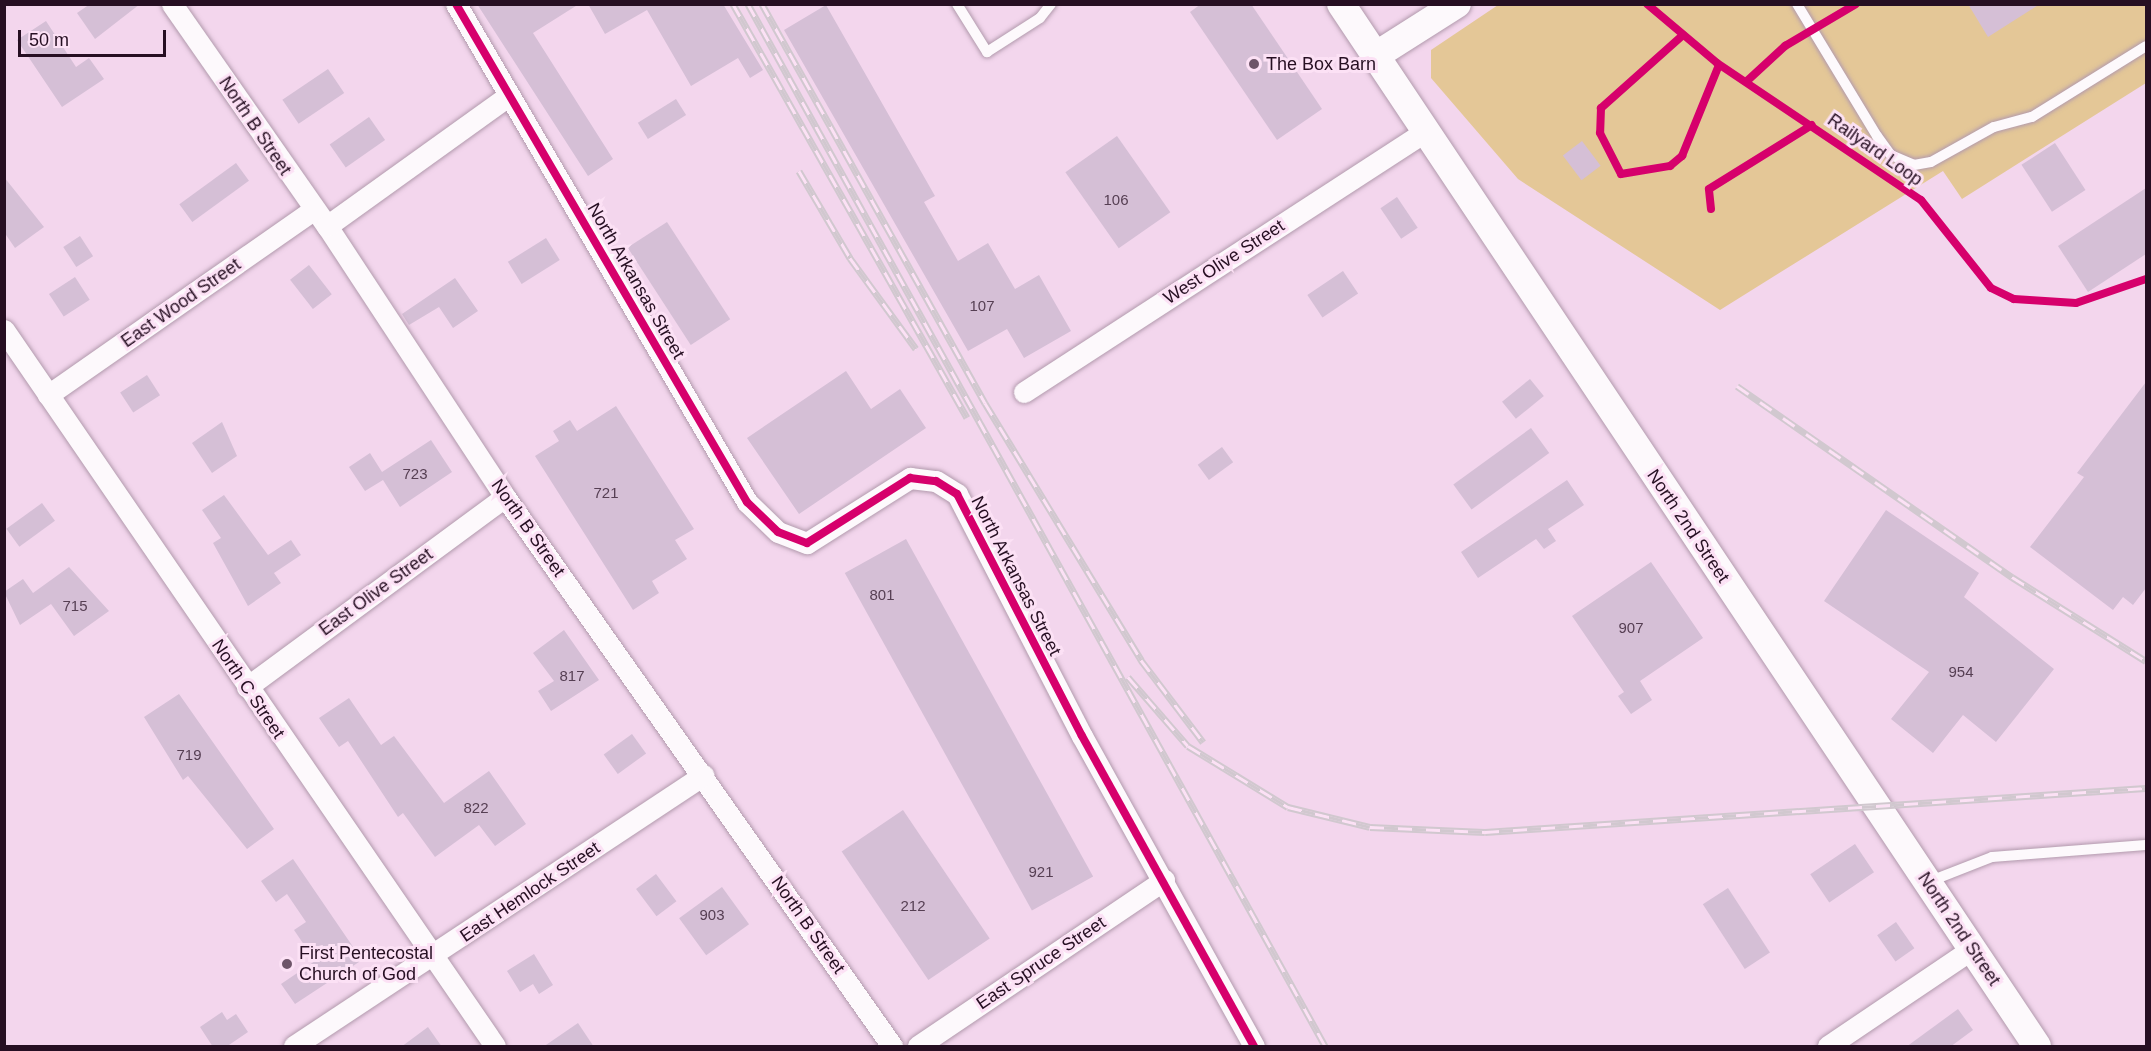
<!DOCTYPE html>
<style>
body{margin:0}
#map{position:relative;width:2151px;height:1051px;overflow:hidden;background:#f3d6ed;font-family:Helvetica,sans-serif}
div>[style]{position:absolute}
.green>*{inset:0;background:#e4c797}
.building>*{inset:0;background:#d5bfd6;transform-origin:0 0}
.roads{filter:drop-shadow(0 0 2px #b29aad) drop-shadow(0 0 2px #b29aad)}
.lane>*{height:10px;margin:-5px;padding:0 5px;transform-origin:5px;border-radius:5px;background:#fdf9fc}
.street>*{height:21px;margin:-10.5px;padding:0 10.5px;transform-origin:10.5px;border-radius:10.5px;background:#fdf9fc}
.secondary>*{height:28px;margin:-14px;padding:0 14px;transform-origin:14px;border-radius:14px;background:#fdf9fc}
.rail>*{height:7px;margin-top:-3.5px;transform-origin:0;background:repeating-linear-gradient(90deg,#fce1f5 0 14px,#d1c8cf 0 28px);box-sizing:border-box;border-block:2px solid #d1c8cf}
.cycleway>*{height:8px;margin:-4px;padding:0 4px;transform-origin:4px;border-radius:4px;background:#d6006c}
.dots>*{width:16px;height:16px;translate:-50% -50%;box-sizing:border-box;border:3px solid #fce1f5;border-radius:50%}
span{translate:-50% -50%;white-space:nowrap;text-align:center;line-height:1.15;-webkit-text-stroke:6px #fce1f5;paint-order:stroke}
.number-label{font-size:15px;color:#563f53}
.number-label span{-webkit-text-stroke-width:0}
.poi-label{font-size:18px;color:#260f22}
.left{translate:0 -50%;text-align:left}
.street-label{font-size:18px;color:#260f22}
.frame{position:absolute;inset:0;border:6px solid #260f22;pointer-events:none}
.scale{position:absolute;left:18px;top:30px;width:148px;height:27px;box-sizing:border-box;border:3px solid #260f22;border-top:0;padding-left:8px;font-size:18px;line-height:21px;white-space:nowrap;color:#260f22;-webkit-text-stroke:4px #fce1f5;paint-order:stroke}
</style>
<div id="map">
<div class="green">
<div style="clip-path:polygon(1498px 5px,2146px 5px,2146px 83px,1962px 199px,1943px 171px,1720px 310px,1518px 179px,1431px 78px,1431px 50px)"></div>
</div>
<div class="building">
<div style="clip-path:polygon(90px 4px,140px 4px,95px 39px,77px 13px)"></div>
<div style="clip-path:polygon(477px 4px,579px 4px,533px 33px,613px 159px,588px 176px)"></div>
<div style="clip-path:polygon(588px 4px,723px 4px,763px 70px,750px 78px,738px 58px,691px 86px,647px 10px,605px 34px)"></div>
<div style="clip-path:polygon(1201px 4px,1251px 4px,1322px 109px,1277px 140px,1190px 12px)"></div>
<div style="clip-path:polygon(1968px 4px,2040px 4px,1988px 37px)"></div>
<div style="clip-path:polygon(826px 5px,935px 196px,924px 202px,958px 261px,988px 243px,1015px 289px,1039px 275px,1071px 331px,1024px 358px,1007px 329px,968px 351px,784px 30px)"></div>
<div style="clip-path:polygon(46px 21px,76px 67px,89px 58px,104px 79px,62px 107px,17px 40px)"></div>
<div style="left:328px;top:69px;width:29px;height:55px;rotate:56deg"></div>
<div style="left:676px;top:99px;width:19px;height:45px;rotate:58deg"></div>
<div style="left:369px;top:117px;width:28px;height:48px;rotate:55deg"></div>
<div style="left:1117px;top:136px;width:93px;height:63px;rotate:55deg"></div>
<div style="left:1582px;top:141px;width:31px;height:24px;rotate:53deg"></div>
<div style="left:2055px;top:143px;width:56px;height:40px;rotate:57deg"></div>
<div style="left:236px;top:163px;width:22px;height:70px;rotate:54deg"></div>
<div style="clip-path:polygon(4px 177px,44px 227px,15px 248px,4px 232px)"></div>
<div style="clip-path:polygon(2146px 188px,2146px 254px,2088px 292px,2058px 246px)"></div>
<div style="left:1397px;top:197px;width:37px;height:20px;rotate:56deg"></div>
<div style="left:667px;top:222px;width:116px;height:47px;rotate:57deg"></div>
<div style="left:80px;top:236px;width:24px;height:20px;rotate:57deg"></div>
<div style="left:546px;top:238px;width:26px;height:45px;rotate:58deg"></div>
<div style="left:309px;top:265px;width:37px;height:24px;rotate:52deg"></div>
<div style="left:1343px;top:271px;width:27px;height:43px;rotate:56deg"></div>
<div style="left:75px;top:277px;width:27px;height:31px;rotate:57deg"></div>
<div style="clip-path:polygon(455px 278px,478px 311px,453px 328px,439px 307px,409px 325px,402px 314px)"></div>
<div style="clip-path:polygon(846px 371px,871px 409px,900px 389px,926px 428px,799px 514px,747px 438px)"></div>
<div style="left:147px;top:375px;width:24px;height:32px;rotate:57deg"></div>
<div style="left:1530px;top:379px;width:22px;height:36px;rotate:51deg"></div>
<div style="clip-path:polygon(2146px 382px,2146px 588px,2133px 605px,2123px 597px,2113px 610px,2030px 547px,2084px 477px,2077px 473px)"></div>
<div style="clip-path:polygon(616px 406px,694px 529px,675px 540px,687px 559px,652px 581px,659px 593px,633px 610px,535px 456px,559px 441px,553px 431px,570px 420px,577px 431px)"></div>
<div style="clip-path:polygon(222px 422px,237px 456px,212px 473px,192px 443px)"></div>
<div style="left:1531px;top:428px;width:31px;height:96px;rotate:54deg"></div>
<div style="clip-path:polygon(431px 440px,452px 472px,400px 507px,383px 480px,365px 491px,349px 467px,370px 453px,382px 472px)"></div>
<div style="left:1222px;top:447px;width:19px;height:30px;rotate:54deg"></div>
<div style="clip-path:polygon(1567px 480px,1584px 505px,1548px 529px,1556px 541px,1544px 549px,1536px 539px,1478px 578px,1461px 552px)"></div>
<div style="clip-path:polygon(224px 495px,268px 555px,291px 540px,301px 555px,274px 573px,281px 583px,248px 606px,213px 543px,221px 538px,202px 510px)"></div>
<div style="left:42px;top:503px;width:22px;height:44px;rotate:54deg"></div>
<div style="clip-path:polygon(1886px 510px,1979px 573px,1964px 597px,2054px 669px,1996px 742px,1963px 715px,1933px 753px,1891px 719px,1929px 672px,1824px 601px)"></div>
<div style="left:906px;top:539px;width:386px;height:70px;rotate:61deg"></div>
<div style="clip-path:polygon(1651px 562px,1703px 638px,1640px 681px,1652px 700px,1631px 714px,1618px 696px,1624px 692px,1572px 616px)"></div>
<div style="clip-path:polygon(69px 567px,109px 611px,74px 636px,51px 604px,20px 625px,4px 592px,23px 579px,33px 593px)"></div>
<div style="clip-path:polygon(564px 630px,599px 680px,551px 711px,538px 691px,554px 681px,533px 653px)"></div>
<div style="clip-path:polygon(179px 694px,274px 829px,247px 849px,188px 776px,183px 780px,144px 717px)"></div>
<div style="clip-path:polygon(349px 698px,381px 745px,394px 736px,444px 803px,489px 771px,526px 824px,495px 846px,479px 825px,435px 857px,403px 813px,398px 817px,348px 741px,339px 747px,319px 718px)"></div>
<div style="left:632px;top:734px;width:24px;height:35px;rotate:54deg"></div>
<div style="left:903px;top:810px;width:155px;height:74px;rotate:56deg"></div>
<div style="left:1855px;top:844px;width:34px;height:54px;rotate:56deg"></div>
<div style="clip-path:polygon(293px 859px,362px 960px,295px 1004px,281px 984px,315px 961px,294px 930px,306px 922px,287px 894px,276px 902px,261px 881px)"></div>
<div style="left:656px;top:874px;width:34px;height:25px;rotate:53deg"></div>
<div style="left:722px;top:887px;width:46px;height:53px;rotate:54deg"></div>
<div style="left:1728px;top:888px;width:77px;height:30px;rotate:57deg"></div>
<div style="left:1896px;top:922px;width:32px;height:23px;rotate:55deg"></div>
<div style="clip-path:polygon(534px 954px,553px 985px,539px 994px,533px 984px,520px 992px,507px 971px)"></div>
<div style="clip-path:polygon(1958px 1009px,1973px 1030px,1950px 1047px,1906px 1047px)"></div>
<div style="clip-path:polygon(222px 1012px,227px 1020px,236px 1014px,248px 1032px,226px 1047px,213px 1047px,200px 1027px)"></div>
<div style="clip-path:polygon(578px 1023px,594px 1047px,543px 1047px)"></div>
<div style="clip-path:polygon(428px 1027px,442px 1047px,401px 1047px)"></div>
</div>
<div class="roads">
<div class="lane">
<div style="left:957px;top:4px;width:57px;rotate:58deg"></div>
<div style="left:987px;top:52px;width:63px;rotate:-32.7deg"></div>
<div style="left:1040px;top:18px;width:18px;rotate:-52deg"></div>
<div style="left:1797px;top:4px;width:154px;rotate:58.8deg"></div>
<div style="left:1877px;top:136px;width:24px;rotate:54deg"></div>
<div style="left:1891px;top:155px;width:25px;rotate:23deg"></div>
<div style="left:1914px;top:165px;width:17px;rotate:-10deg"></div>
<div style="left:1931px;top:162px;width:72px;rotate:-29.1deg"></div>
<div style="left:1994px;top:127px;width:39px;rotate:-15deg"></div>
<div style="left:2032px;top:117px;width:134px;rotate:-31.9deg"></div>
<div style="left:1928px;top:882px;width:69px;rotate:-21.3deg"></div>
<div style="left:1992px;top:857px;width:154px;rotate:-4.5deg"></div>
</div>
<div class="street">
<div style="left:172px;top:4px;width:271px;rotate:55.1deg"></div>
<div style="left:327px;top:226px;width:324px;rotate:56.7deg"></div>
<div style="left:505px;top:497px;width:672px;rotate:54.82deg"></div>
<div style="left:456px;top:4px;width:577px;rotate:59.7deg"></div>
<div style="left:747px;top:502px;width:43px;rotate:44.1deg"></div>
<div style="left:778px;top:532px;width:31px;rotate:21deg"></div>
<div style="left:807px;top:543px;width:122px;rotate:-32.3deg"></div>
<div style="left:910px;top:478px;width:26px;rotate:7deg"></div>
<div style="left:936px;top:481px;width:25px;rotate:32deg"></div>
<div style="left:957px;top:494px;width:272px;rotate:62.7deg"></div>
<div style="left:1082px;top:736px;width:355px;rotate:61deg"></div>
<div style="left:327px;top:226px;width:224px;rotate:-35.7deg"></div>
<div style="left:4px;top:330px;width:868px;rotate:55.56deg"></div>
<div style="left:1024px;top:392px;width:479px;rotate:-33deg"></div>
<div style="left:48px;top:395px;width:323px;rotate:-34.9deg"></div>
<div style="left:247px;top:687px;width:320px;rotate:-36.4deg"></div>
<div style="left:294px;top:1046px;width:491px;rotate:-33.5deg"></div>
<div style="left:918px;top:1046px;width:297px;rotate:-34deg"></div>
<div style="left:1828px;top:1046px;width:174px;rotate:-34deg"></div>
</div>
<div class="secondary">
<div style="left:1341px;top:4px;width:1253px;rotate:56.26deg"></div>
<div style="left:1375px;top:56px;width:97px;rotate:-32.4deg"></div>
</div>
</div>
<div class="rail">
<div style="left:733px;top:4px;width:475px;rotate:60.5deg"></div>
<div style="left:748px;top:4px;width:1191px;rotate:61.02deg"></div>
<div style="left:762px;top:4px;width:457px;rotate:60.8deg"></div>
<div style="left:985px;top:403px;width:301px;rotate:58.7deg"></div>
<div style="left:1141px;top:660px;width:103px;rotate:52.9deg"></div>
<div style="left:799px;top:171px;width:101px;rotate:59.6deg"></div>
<div style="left:850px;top:258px;width:112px;rotate:54deg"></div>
<div style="left:1737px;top:386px;width:335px;rotate:34.8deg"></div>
<div style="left:2012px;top:577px;width:158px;rotate:32.1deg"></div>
<div style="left:1128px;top:677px;width:91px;rotate:49deg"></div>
<div style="left:1188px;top:746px;width:117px;rotate:31.4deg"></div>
<div style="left:1288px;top:807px;width:84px;rotate:13.7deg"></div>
<div style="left:1370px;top:827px;width:115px;rotate:2.5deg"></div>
<div style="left:1485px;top:832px;width:662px;rotate:-3.81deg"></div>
</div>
<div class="cycleway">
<div style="left:456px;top:4px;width:577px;rotate:59.7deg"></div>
<div style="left:747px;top:502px;width:43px;rotate:44.1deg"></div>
<div style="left:778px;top:532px;width:31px;rotate:21deg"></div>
<div style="left:807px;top:543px;width:122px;rotate:-32.3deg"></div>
<div style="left:910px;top:478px;width:26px;rotate:7deg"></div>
<div style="left:936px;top:481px;width:25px;rotate:32deg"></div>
<div style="left:957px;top:494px;width:272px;rotate:62.7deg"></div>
<div style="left:1082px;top:736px;width:355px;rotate:61deg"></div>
<div style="left:1647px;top:4px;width:92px;rotate:40.1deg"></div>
<div style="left:1717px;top:63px;width:246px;rotate:33.9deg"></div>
<div style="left:1921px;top:200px;width:112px;rotate:51.5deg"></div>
<div style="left:1991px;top:288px;width:25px;rotate:26deg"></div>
<div style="left:2014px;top:299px;width:62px;rotate:3.7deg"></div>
<div style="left:2076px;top:303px;width:74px;rotate:-18.9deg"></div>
<div style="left:1683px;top:35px;width:110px;rotate:138.3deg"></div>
<div style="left:1601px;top:108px;width:25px;rotate:92deg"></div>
<div style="left:1600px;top:133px;width:46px;rotate:62.9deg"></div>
<div style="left:1621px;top:174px;width:50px;rotate:-9.3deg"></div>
<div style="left:1670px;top:166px;width:16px;rotate:-40deg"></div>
<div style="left:1682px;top:156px;width:98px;rotate:-67.9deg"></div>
<div style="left:1747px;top:81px;width:52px;rotate:-42.6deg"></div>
<div style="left:1785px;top:46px;width:82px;rotate:-30.6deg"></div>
<div style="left:1711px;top:209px;width:20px;rotate:-96deg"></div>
<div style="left:1709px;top:189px;width:121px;rotate:-31.9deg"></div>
</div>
<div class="dots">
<div style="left:1254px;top:64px;background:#6e5569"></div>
<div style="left:287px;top:964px;background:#6e5569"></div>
</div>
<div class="number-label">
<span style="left:1116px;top:200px">106</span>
<span style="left:982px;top:306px">107</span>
<span style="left:415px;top:474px">723</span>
<span style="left:606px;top:493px">721</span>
<span style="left:882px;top:595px">801</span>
<span style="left:75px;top:606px">715</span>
<span style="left:1631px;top:628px">907</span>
<span style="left:1961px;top:672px">954</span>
<span style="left:572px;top:676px">817</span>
<span style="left:189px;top:755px">719</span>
<span style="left:476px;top:808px">822</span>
<span style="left:1041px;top:872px">921</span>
<span style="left:913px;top:906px">212</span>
<span style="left:712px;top:915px">903</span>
</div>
<div class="poi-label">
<span class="left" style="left:1266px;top:64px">The Box Barn</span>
<span class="left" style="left:299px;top:964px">First Pentecostal<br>Church of God</span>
</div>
<div class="street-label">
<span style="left:255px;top:126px;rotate:56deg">North B Street</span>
<span style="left:1875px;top:150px;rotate:35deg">Railyard Loop</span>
<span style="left:1224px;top:262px;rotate:-33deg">West Olive Street</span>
<span style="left:636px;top:281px;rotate:60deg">North Arkansas Street</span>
<span style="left:181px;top:303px;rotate:-35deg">East Wood Street</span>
<span style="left:1688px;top:526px;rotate:56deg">North 2nd Street</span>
<span style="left:528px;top:528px;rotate:55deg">North B Street</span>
<span style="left:1016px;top:576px;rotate:63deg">North Arkansas Street</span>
<span style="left:376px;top:592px;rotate:-36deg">East Olive Street</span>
<span style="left:248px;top:689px;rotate:56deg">North C Street</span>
<span style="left:530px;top:892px;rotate:-34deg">East Hemlock Street</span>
<span style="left:808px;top:925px;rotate:55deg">North B Street</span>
<span style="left:1959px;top:929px;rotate:56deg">North 2nd Street</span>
<span style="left:1041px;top:963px;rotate:-34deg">East Spruce Street</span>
</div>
<div class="frame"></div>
<div class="scale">50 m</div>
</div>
